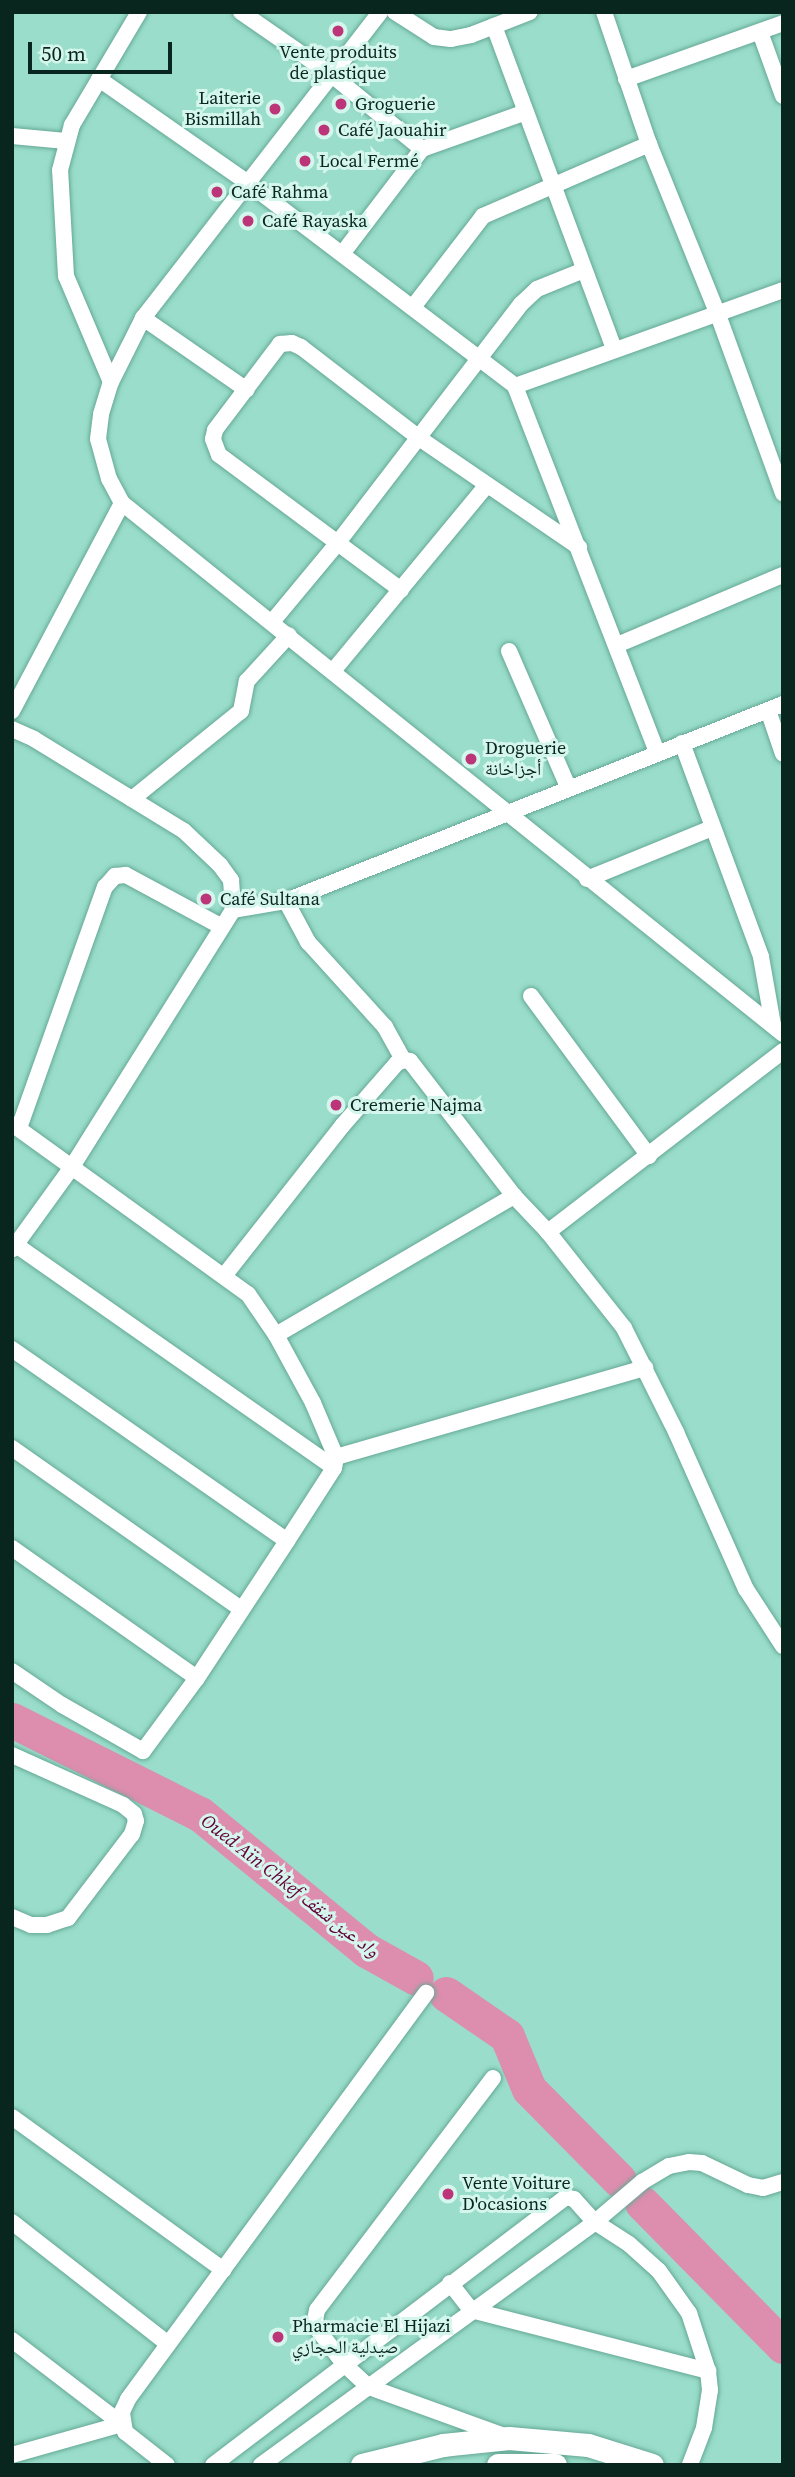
<!DOCTYPE html>
<meta charset="utf-8">
<style>
body{margin:0}
#map{position:relative;width:795px;height:2477px;overflow:hidden;background:#99ddca;font-family:"Source Serif 4","Noto Naskh Arabic",serif}
div>[style]{position:absolute}
.river>*{height:35px;margin:-17.5px;padding:0 17.5px;transform-origin:17.5px;border-radius:17.5px;background:#dd8dad}
.roads{filter:drop-shadow(0 0 2px #66a896) drop-shadow(0 0 2px #66a896)}
.street>*{height:16px;margin:-8px;padding:0 8px;transform-origin:8px;border-radius:8px;background:#fff}
.secondary>*{height:23px;margin:-11.5px;padding:0 11.5px;transform-origin:11.5px;border-radius:11.5px;background:#fff}
.dots>*{width:19px;height:19px;translate:-50% -50%;box-sizing:border-box;border:4px solid #d5f6ec;border-radius:50%}
span{translate:-50% -50%;white-space:nowrap;text-align:center;line-height:1.15;-webkit-text-stroke:6px #d5f6ec;paint-order:stroke}
.poi-label{font-size:18px;color:#08251e}
.right{translate:-100% -50%;text-align:right}
.left{translate:0 -50%;text-align:left}
.water-label{font-size:19px;color:#630038;font-style:italic}
.frame{position:absolute;inset:0;border:14px solid #08251e;pointer-events:none}
.scale{position:absolute;left:28px;top:42px;width:144px;height:32px;box-sizing:border-box;border:4px solid #08251e;border-top:0;padding-left:9px;font-size:21px;line-height:24px;white-space:nowrap;color:#08251e;-webkit-text-stroke:5px #d5f6ec;paint-order:stroke}
</style>
<div id="map">
<div class="river">
<div style="left:12px;top:1720px;width:210px;rotate:26.6deg"></div>
<div style="left:200px;top:1814px;width:215px;rotate:39.3deg"></div>
<div style="left:366px;top:1950px;width:57px;rotate:29.2deg"></div>
<div style="left:446px;top:1994px;width:74px;rotate:34.5deg"></div>
<div style="left:507px;top:2036px;width:57px;rotate:67.5deg"></div>
<div style="left:529px;top:2089px;width:128px;rotate:45.3deg"></div>
<div style="left:642px;top:2203px;width:201px;rotate:45.4deg"></div>
</div>
<div class="roads">
<div class="street">
<div style="left:241px;top:12px;width:111px;rotate:34.7deg"></div>
<div style="left:332px;top:75px;width:117px;rotate:39.4deg"></div>
<div style="left:395px;top:12px;width:46px;rotate:32.7deg"></div>
<div style="left:434px;top:37px;width:17px;rotate:7deg"></div>
<div style="left:451px;top:39px;width:20px;rotate:-11deg"></div>
<div style="left:471px;top:35px;width:63px;rotate:-21.3deg"></div>
<div style="left:604px;top:12px;width:139px;rotate:71.2deg"></div>
<div style="left:649px;top:144px;width:181px;rotate:68deg"></div>
<div style="left:717px;top:312px;width:193px;rotate:70deg"></div>
<div style="left:494px;top:26px;width:344px;rotate:69.6deg"></div>
<div style="left:760px;top:32px;width:68px;rotate:70.2deg"></div>
<div style="left:99px;top:79px;width:182px;rotate:34.9deg"></div>
<div style="left:248px;top:183px;width:335px;rotate:37.2deg"></div>
<div style="left:515px;top:386px;width:393px;rotate:68.8deg"></div>
<div style="left:626px;top:79px;width:167px;rotate:-19.6deg"></div>
<div style="left:12px;top:136px;width:54px;rotate:5.3deg"></div>
<div style="left:342px;top:254px;width:132px;rotate:-52.7deg"></div>
<div style="left:422px;top:149px;width:110px;rotate:-19.6deg"></div>
<div style="left:413px;top:307px;width:115px;rotate:-52.4deg"></div>
<div style="left:483px;top:216px;width:181px;rotate:-23.4deg"></div>
<div style="left:143px;top:318px;width:126px;rotate:34.7deg"></div>
<div style="left:111px;top:382px;width:115px;rotate:-113deg"></div>
<div style="left:66px;top:276px;width:106px;rotate:-93.2deg"></div>
<div style="left:60px;top:170px;width:47px;rotate:-75.1deg"></div>
<div style="left:72px;top:125px;width:131px;rotate:-59.3deg"></div>
<div style="left:515px;top:386px;width:285px;rotate:-19.7deg"></div>
<div style="left:122px;top:503px;width:848px;rotate:38.78deg"></div>
<div style="left:401px;top:590px;width:227px;rotate:-143.4deg"></div>
<div style="left:219px;top:455px;width:17px;rotate:-111deg"></div>
<div style="left:213px;top:439px;width:9px;rotate:-77deg"></div>
<div style="left:215px;top:430px;width:108px;rotate:-52.9deg"></div>
<div style="left:280px;top:344px;width:12px;rotate:-5deg"></div>
<div style="left:292px;top:343px;width:10px;rotate:24deg"></div>
<div style="left:301px;top:347px;width:149px;rotate:37.6deg"></div>
<div style="left:419px;top:438px;width:194px;rotate:34.3deg"></div>
<div style="left:272px;top:622px;width:100px;rotate:-50.3deg"></div>
<div style="left:336px;top:545px;width:304px;rotate:-52.5deg"></div>
<div style="left:521px;top:304px;width:22px;rotate:-43deg"></div>
<div style="left:537px;top:289px;width:51px;rotate:-22deg"></div>
<div style="left:617px;top:645px;width:180px;rotate:-22.9deg"></div>
<div style="left:509px;top:651px;width:148px;rotate:66.5deg"></div>
<div style="left:333px;top:671px;width:241px;rotate:-50.4deg"></div>
<div style="left:768px;top:710px;width:46px;rotate:71.2deg"></div>
<div style="left:12px;top:711px;width:235px;rotate:-62.1deg"></div>
<div style="left:122px;top:503px;width:27px;rotate:-118deg"></div>
<div style="left:109px;top:479px;width:41px;rotate:-105.4deg"></div>
<div style="left:98px;top:439px;width:25px;rotate:-83deg"></div>
<div style="left:101px;top:414px;width:34px;rotate:-73deg"></div>
<div style="left:111px;top:382px;width:72px;rotate:-63.4deg"></div>
<div style="left:143px;top:318px;width:387px;rotate:-52.2deg"></div>
<div style="left:12px;top:729px;width:24px;rotate:24deg"></div>
<div style="left:34px;top:739px;width:176px;rotate:31.5deg"></div>
<div style="left:184px;top:831px;width:50px;rotate:43.4deg"></div>
<div style="left:220px;top:865px;width:19px;rotate:54deg"></div>
<div style="left:231px;top:880px;width:30px;rotate:86deg"></div>
<div style="left:233px;top:910px;width:303px;rotate:122.1deg"></div>
<div style="left:72px;top:1167px;width:102px;rotate:125.9deg"></div>
<div style="left:682px;top:743px;width:228px;rotate:69.7deg"></div>
<div style="left:761px;top:957px;width:69px;rotate:80deg"></div>
<div style="left:132px;top:799px;width:140px;rotate:-38.9deg"></div>
<div style="left:241px;top:711px;width:31px;rotate:-79deg"></div>
<div style="left:247px;top:681px;width:62px;rotate:-47.6deg"></div>
<div style="left:587px;top:879px;width:135px;rotate:-22.2deg"></div>
<div style="left:286px;top:901px;width:47px;rotate:61.8deg"></div>
<div style="left:308px;top:942px;width:115px;rotate:47.8deg"></div>
<div style="left:385px;top:1027px;width:38px;rotate:61deg"></div>
<div style="left:233px;top:910px;width:54px;rotate:-9.6deg"></div>
<div style="left:286px;top:901px;width:535px;rotate:-21.62deg"></div>
<div style="left:531px;top:996px;width:199px;rotate:53.6deg"></div>
<div style="left:783px;top:1051px;width:297px;rotate:142.4deg"></div>
<div style="left:548px;top:1232px;width:122px;rotate:51.6deg"></div>
<div style="left:624px;top:1328px;width:116px;rotate:63.4deg"></div>
<div style="left:676px;top:1432px;width:172px;rotate:66deg"></div>
<div style="left:746px;top:1589px;width:68px;rotate:57deg"></div>
<div style="left:12px;top:1124px;width:291px;rotate:35.8deg"></div>
<div style="left:248px;top:1294px;width:50px;rotate:55.7deg"></div>
<div style="left:276px;top:1335px;width:77px;rotate:61.4deg"></div>
<div style="left:313px;top:1403px;width:59px;rotate:66.9deg"></div>
<div style="left:336px;top:1457px;width:11px;rotate:100deg"></div>
<div style="left:334px;top:1468px;width:87px;rotate:122.8deg"></div>
<div style="left:287px;top:1541px;width:164px;rotate:123.3deg"></div>
<div style="left:197px;top:1678px;width:91px;rotate:126.5deg"></div>
<div style="left:143px;top:1751px;width:93px;rotate:-150.4deg"></div>
<div style="left:62px;top:1705px;width:60px;rotate:-145.8deg"></div>
<div style="left:19px;top:1128px;width:256px;rotate:-70.4deg"></div>
<div style="left:105px;top:887px;width:15px;rotate:-48deg"></div>
<div style="left:115px;top:876px;width:11px;rotate:-5deg"></div>
<div style="left:126px;top:875px;width:109px;rotate:28.4deg"></div>
<div style="left:16px;top:1245px;width:388px;rotate:35deg"></div>
<div style="left:224px;top:1276px;width:191px;rotate:-51.8deg"></div>
<div style="left:342px;top:1126px;width:84px;rotate:-48.9deg"></div>
<div style="left:397px;top:1063px;width:7px;rotate:-27deg"></div>
<div style="left:403px;top:1060px;width:7px;rotate:8deg"></div>
<div style="left:410px;top:1061px;width:170px;rotate:52.4deg"></div>
<div style="left:514px;top:1196px;width:50px;rotate:46.6deg"></div>
<div style="left:276px;top:1335px;width:276px;rotate:-30.3deg"></div>
<div style="left:12px;top:1349px;width:335px;rotate:34.9deg"></div>
<div style="left:12px;top:1448px;width:280px;rotate:35.1deg"></div>
<div style="left:336px;top:1457px;width:322px;rotate:-16.1deg"></div>
<div style="left:12px;top:1548px;width:226px;rotate:35.1deg"></div>
<div style="left:12px;top:1755px;width:122px;rotate:24.2deg"></div>
<div style="left:123px;top:1805px;width:14px;rotate:39deg"></div>
<div style="left:134px;top:1814px;width:7px;rotate:74deg"></div>
<div style="left:136px;top:1821px;width:14px;rotate:107deg"></div>
<div style="left:132px;top:1834px;width:106px;rotate:127.3deg"></div>
<div style="left:68px;top:1918px;width:22px;rotate:162deg"></div>
<div style="left:47px;top:1925px;width:16px;rotate:180deg"></div>
<div style="left:31px;top:1925px;width:21px;rotate:-157deg"></div>
<div style="left:493px;top:2078px;width:291px;rotate:127.2deg"></div>
<div style="left:317px;top:2310px;width:10px;rotate:101deg"></div>
<div style="left:315px;top:2320px;width:12px;rotate:70deg"></div>
<div style="left:319px;top:2331px;width:41px;rotate:52.9deg"></div>
<div style="left:344px;top:2364px;width:34px;rotate:43deg"></div>
<div style="left:369px;top:2387px;width:144px;rotate:19.9deg"></div>
<div style="left:12px;top:2117px;width:261px;rotate:35.9deg"></div>
<div style="left:12px;top:2222px;width:198px;rotate:38deg"></div>
<div style="left:450px;top:2283px;width:34px;rotate:52deg"></div>
<div style="left:471px;top:2310px;width:245px;rotate:14.4deg"></div>
<div style="left:12px;top:2340px;width:138px;rotate:37.4deg"></div>
<div style="left:12px;top:2455px;width:114px;rotate:-15.7deg"></div>
<div style="left:167px;top:2465px;width:53px;rotate:-141.8deg"></div>
<div style="left:125px;top:2432px;width:20px;rotate:-99deg"></div>
<div style="left:122px;top:2412px;width:14px;rotate:-65deg"></div>
<div style="left:128px;top:2399px;width:504px;rotate:-53.72deg"></div>
<div style="left:213px;top:2465px;width:443px;rotate:-37.2deg"></div>
<div style="left:566px;top:2197px;width:8px;rotate:14deg"></div>
<div style="left:574px;top:2199px;width:31px;rotate:48deg"></div>
<div style="left:595px;top:2222px;width:40px;rotate:32.9deg"></div>
<div style="left:629px;top:2244px;width:40px;rotate:42deg"></div>
<div style="left:659px;top:2271px;width:52px;rotate:54.5deg"></div>
<div style="left:689px;top:2313px;width:61px;rotate:71.9deg"></div>
<div style="left:708px;top:2371px;width:19px;rotate:84deg"></div>
<div style="left:710px;top:2390px;width:38px;rotate:99deg"></div>
<div style="left:704px;top:2428px;width:40px;rotate:111deg"></div>
<div style="left:261px;top:2465px;width:413px;rotate:-36deg"></div>
<div style="left:595px;top:2222px;width:62px;rotate:-40.4deg"></div>
<div style="left:642px;top:2182px;width:31px;rotate:-31deg"></div>
<div style="left:669px;top:2166px;width:20px;rotate:-11deg"></div>
<div style="left:689px;top:2162px;width:13px;rotate:4deg"></div>
<div style="left:702px;top:2163px;width:51px;rotate:25.6deg"></div>
<div style="left:748px;top:2185px;width:15px;rotate:11deg"></div>
<div style="left:763px;top:2188px;width:21px;rotate:-17deg"></div>
</div>
<div class="secondary">
<div style="left:362px;top:2465px;width:83px;rotate:-13.9deg"></div>
<div style="left:443px;top:2445px;width:66px;rotate:-6.1deg"></div>
<div style="left:509px;top:2438px;width:79px;rotate:5.1deg"></div>
<div style="left:588px;top:2445px;width:67px;rotate:17.4deg"></div>
<div style="left:498px;top:2465px;width:57px"></div>
</div>
</div>
<div class="dots">
<div style="left:338px;top:31px;background:#bb3578"></div>
<div style="left:341px;top:104px;background:#bb3578"></div>
<div style="left:275px;top:109px;background:#bb3578"></div>
<div style="left:324px;top:130px;background:#bb3578"></div>
<div style="left:305px;top:161px;background:#bb3578"></div>
<div style="left:217px;top:192px;background:#bb3578"></div>
<div style="left:248px;top:221px;background:#bb3578"></div>
<div style="left:471px;top:759px;background:#bb3578"></div>
<div style="left:206px;top:899px;background:#bb3578"></div>
<div style="left:336px;top:1105px;background:#bb3578"></div>
<div style="left:448px;top:2194px;background:#bb3578"></div>
<div style="left:278px;top:2337px;background:#bb3578"></div>
</div>
<div class="poi-label">
<span style="left:338px;top:63px">Vente produits<br>de plastique</span>
<span class="right" style="left:261px;top:109px">Laiterie<br>Bismillah</span>
<span class="left" style="left:355px;top:104px">Groguerie</span>
<span class="left" style="left:338px;top:130px">Café Jaouahir</span>
<span class="left" style="left:319px;top:161px">Local Fermé</span>
<span class="left" style="left:231px;top:192px">Café Rahma</span>
<span class="left" style="left:262px;top:221px">Café Rayaska</span>
<span class="left" style="left:485px;top:759px">Droguerie<br>أجزاخانة</span>
<span class="left" style="left:220px;top:899px">Café Sultana</span>
<span class="left" style="left:350px;top:1105px">Cremerie Najma</span>
<span class="left" style="left:462px;top:2194px">Vente Voiture<br>D'ocasions</span>
<span class="left" style="left:292px;top:2337px">Pharmacie El Hijazi<br>صيدلية الحجازي</span>
</div>
<div class="water-label">
<span style="left:290px;top:1886px;rotate:38deg">Oued Aïn Chkef واد عين شقف</span>
</div>
<div class="frame"></div>
<div class="scale">50 m</div>
</div>
